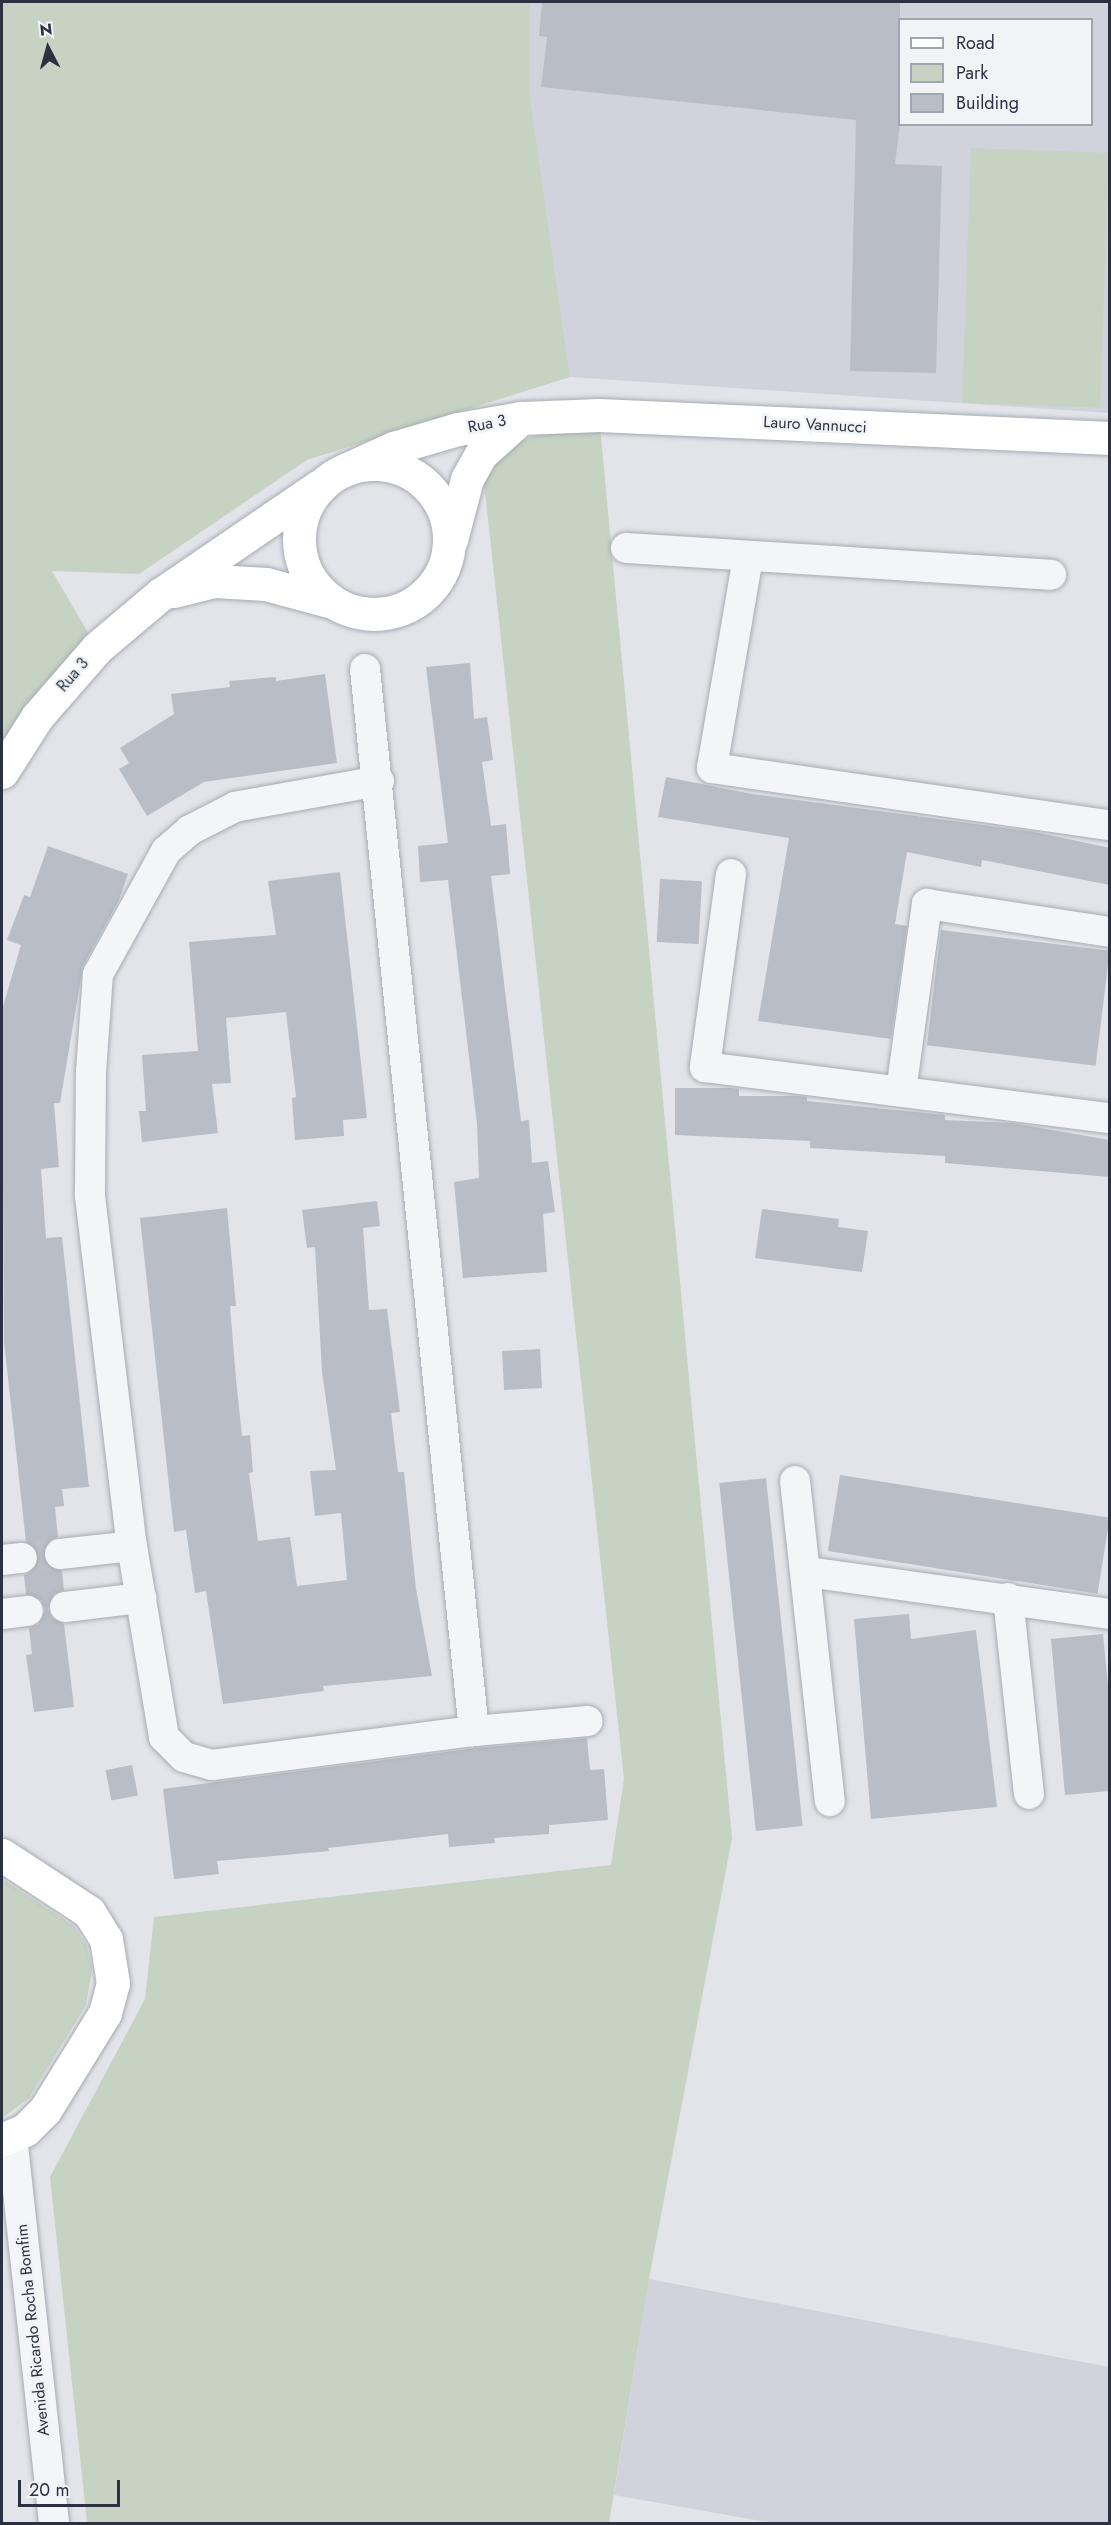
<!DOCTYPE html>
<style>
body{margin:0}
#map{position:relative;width:1111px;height:2525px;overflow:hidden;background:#e2e4e9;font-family:Jost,sans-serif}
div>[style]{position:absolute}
.built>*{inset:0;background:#d0d3db}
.green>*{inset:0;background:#c6d3c3;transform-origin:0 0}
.building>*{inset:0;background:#b9bdc6;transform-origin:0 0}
.street-tunnel>*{height:30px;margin-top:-15px;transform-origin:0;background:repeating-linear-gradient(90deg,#bdc0c7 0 30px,transparent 0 45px)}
.roads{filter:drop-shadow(0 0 2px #a7abb3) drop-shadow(0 0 2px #a7abb3)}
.street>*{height:30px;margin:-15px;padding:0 15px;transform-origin:15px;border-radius:15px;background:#f4f5f8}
.secondary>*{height:33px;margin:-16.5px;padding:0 16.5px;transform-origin:16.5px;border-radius:16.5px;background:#fff}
.secondary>.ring{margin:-16.5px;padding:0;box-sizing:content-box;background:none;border:33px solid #fff;border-radius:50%}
span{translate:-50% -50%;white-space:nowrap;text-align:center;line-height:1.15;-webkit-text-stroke:5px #f1f3f7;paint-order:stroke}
.street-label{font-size:16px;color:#2b3140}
.frame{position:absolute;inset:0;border:3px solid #2b3140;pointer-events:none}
.legend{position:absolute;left:898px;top:18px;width:195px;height:108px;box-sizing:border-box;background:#f1f3f7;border:2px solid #a2a5ae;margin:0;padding:8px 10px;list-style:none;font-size:18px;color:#2b3140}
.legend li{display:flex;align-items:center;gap:12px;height:30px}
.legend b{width:30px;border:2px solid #a2a5ae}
.north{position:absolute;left:18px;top:18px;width:60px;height:60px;-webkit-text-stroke:4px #f1f3f7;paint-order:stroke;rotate:354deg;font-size:16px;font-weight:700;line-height:24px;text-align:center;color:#2b3140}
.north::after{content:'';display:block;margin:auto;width:21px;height:27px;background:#2b3140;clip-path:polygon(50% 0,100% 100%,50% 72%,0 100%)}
.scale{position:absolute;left:18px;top:2480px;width:102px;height:27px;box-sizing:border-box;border:3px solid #2b3140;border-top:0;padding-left:8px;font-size:18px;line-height:21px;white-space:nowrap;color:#2b3140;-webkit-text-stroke:4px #f1f3f7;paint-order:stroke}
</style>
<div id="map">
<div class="built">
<div style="clip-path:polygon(evenodd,530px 2px,1109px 2px,1109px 413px,570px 377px,530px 95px,530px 2px,900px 20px,1092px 20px,1092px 124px,900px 124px,900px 20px)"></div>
<div style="clip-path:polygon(649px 2279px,1109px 2367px,1109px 2523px,773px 2523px,614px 2495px)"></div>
</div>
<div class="green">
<div style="clip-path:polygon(2px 2px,530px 2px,530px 95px,570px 377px,307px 460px,139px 574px,52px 571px,97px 648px,2px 772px)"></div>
<div style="left:971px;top:148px;width:138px;height:255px;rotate:2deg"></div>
<div style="clip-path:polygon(599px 415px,732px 1838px,649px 2279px,609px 2523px,87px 2523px,50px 2177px,145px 1999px,154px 1917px,611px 1865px,624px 1779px,481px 454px)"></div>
<div style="clip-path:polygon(2px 1879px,74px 1926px,87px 1946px,92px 1970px,86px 2005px,29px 2098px,2px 2118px)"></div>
</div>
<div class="building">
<div style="clip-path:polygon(542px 2px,900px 2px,900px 124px,895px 164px,942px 166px,936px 373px,850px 371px,856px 120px,541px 87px,547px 37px,539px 36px)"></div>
<div style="clip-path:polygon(470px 663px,474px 719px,487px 717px,493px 760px,482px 762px,491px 826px,506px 824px,510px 874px,491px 876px,521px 1121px,529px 1120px,532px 1163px,548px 1161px,555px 1212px,543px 1214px,547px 1272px,463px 1278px,454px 1182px,479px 1178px,477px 1124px,448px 880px,420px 882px,418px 846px,448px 843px,426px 667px)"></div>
<div style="clip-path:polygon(325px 674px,337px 763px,204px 782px,147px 816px,119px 769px,129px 763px,120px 748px,174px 714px,171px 694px,230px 687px,229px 681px,276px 677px,276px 681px)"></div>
<div style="clip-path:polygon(666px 777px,752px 794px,1035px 832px,1110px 848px,1110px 885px,982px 860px,981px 867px,907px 852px,895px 924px,907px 926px,891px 1039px,758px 1021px,789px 838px,658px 817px)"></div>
<div style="clip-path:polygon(48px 846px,128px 874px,119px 900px,83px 966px,60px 1103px,54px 1103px,59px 1167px,41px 1169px,46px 1238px,62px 1237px,89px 1487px,62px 1489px,64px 1506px,55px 1507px,58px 1537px,49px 1541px,43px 1555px,47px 1565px,62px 1571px,64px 1590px,54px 1594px,48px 1608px,52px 1618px,64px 1624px,74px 1707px,34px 1712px,26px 1655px,32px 1654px,29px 1628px,39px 1624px,45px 1610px,41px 1600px,26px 1594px,24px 1575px,32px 1572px,39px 1557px,36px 1548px,26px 1542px,4px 1342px,2px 1010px,21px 945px,7px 940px,24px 895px,30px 897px)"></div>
<div style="clip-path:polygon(340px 872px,367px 1118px,343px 1120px,344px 1136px,295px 1140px,292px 1098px,296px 1097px,286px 1012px,226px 1018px,231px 1083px,212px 1084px,218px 1133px,142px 1142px,139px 1111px,146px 1111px,142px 1055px,198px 1051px,189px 942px,276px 935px,268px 881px)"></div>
<div style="left:660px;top:879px;width:42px;height:63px;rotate:3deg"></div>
<div style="left:941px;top:930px;width:170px;height:116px;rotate:7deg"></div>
<div style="clip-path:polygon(675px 1088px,731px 1088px,739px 1089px,739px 1096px,797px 1096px,807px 1097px,807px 1101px,945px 1115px,945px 1120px,1012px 1123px,1110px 1140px,1110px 1177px,945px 1163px,945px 1156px,810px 1148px,810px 1141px,675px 1135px)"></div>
<div style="clip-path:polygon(377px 1201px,380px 1226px,363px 1228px,369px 1310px,387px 1309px,400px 1412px,391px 1413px,398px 1472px,404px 1472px,416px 1589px,432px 1676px,323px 1686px,324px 1691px,223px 1704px,206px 1591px,195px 1593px,186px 1530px,174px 1532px,140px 1218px,227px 1208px,236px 1306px,230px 1306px,236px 1379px,242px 1436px,250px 1435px,253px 1472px,249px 1473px,258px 1541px,290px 1537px,297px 1586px,347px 1580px,341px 1513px,315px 1516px,310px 1471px,336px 1470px,322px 1372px,315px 1247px,307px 1248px,302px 1210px)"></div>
<div style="clip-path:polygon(762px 1209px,839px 1219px,838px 1227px,868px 1231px,862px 1272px,755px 1258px)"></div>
<div style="left:540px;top:1349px;width:39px;height:38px;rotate:87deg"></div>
<div style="left:840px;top:1475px;width:273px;height:77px;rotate:9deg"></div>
<div style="left:766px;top:1478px;width:350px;height:47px;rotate:84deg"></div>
<div style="clip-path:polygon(909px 1614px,911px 1639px,976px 1630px,997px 1807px,871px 1819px,854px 1619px)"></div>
<div style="clip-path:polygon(1103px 1634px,1110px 1706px,1110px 1791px,1065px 1795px,1051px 1639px)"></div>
<div style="clip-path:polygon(587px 1738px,590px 1770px,604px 1769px,608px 1820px,549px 1825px,549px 1834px,494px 1838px,495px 1843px,449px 1847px,448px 1834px,328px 1848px,329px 1851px,217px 1861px,219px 1874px,174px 1879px,163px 1789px,476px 1748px)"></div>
<div style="left:132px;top:1765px;width:31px;height:27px;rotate:79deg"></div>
</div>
<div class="street-tunnel">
<div style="left:22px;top:1558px;width:38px;rotate:-6deg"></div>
</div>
<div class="roads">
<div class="street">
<div style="left:626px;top:548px;width:426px;rotate:3.6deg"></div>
<div style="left:748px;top:557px;width:214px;rotate:99.7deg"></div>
<div style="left:712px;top:768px;width:402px;rotate:8.2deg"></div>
<div style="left:365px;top:669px;width:1068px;rotate:84.14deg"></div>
<div style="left:379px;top:781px;width:146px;rotate:169.8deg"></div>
<div style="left:235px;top:807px;width:51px;rotate:152.9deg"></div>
<div style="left:190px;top:830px;width:32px;rotate:139deg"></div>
<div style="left:166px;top:851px;width:141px;rotate:118.9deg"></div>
<div style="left:98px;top:974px;width:97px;rotate:94.1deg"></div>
<div style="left:91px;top:1071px;width:125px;rotate:90.5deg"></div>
<div style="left:90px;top:1196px;width:353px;rotate:83.2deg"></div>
<div style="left:132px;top:1546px;width:194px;rotate:80.5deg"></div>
<div style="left:164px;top:1737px;width:28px;rotate:45deg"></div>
<div style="left:184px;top:1757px;width:29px;rotate:16deg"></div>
<div style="left:212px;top:1765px;width:264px;rotate:-7.4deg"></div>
<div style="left:474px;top:1731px;width:114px;rotate:-5deg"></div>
<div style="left:731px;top:874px;width:195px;rotate:97.7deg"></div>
<div style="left:705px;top:1067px;width:408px;rotate:7.2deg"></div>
<div style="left:901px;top:1091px;width:189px;rotate:-82.1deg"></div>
<div style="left:927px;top:904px;width:185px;rotate:8.7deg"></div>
<div style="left:795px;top:1481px;width:322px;rotate:83.8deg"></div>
<div style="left:60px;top:1554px;width:72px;rotate:-6.3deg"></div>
<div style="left:2px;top:1560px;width:20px;rotate:-6deg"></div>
<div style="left:807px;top:1572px;width:306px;rotate:7.9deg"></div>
<div style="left:1008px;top:1598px;width:197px;rotate:83.9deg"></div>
<div style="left:65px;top:1607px;width:77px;rotate:-6.8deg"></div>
<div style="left:2px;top:1614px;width:26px;rotate:-7deg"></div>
<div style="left:12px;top:2136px;width:390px;rotate:83.8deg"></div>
</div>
<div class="secondary">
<div class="ring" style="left:299px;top:464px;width:117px;height:117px"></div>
<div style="left:345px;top:470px;width:53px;rotate:-24.6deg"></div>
<div style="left:393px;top:448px;width:68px;rotate:-16.3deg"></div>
<div style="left:458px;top:429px;width:64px;rotate:-9.9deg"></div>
<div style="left:521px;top:418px;width:78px;rotate:-2.2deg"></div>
<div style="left:599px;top:415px;width:512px;rotate:2.58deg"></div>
<div style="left:451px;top:540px;width:63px;rotate:-75.3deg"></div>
<div style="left:467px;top:479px;width:29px;rotate:-61deg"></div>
<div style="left:481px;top:454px;width:54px;rotate:-42deg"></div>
<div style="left:174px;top:591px;width:41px;rotate:-14deg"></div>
<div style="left:214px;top:581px;width:52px;rotate:3.3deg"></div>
<div style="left:266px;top:584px;width:68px;rotate:15.3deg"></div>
<div style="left:2px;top:772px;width:65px;rotate:-57.5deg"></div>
<div style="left:37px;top:717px;width:91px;rotate:-49deg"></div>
<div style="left:97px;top:648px;width:84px;rotate:-40.2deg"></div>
<div style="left:161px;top:594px;width:190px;rotate:-34.3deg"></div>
<div style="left:2px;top:1855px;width:104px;rotate:33.2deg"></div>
<div style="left:89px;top:1912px;width:32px;rotate:58deg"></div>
<div style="left:106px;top:1939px;width:45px;rotate:81deg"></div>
<div style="left:113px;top:1983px;width:31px;rotate:105deg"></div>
<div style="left:105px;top:2013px;width:114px;rotate:121.7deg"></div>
<div style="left:45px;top:2110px;width:28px;rotate:135deg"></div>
<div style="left:25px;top:2130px;width:25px;rotate:157deg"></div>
</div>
</div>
<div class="street-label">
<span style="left:487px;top:424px;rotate:-11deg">Rua 3</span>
<span style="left:815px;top:425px;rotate:3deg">Lauro Vannucci</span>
<span style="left:73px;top:675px;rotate:-49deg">Rua 3</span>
<span style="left:33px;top:2330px;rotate:-96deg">Avenida Ricardo Rocha Bomfim</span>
</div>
<div class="frame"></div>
<ul class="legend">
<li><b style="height:8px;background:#fff"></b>Road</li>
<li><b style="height:16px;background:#c6d3c3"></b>Park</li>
<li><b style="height:16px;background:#b9bdc6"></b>Building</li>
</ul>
<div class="north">N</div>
<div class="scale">20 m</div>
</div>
